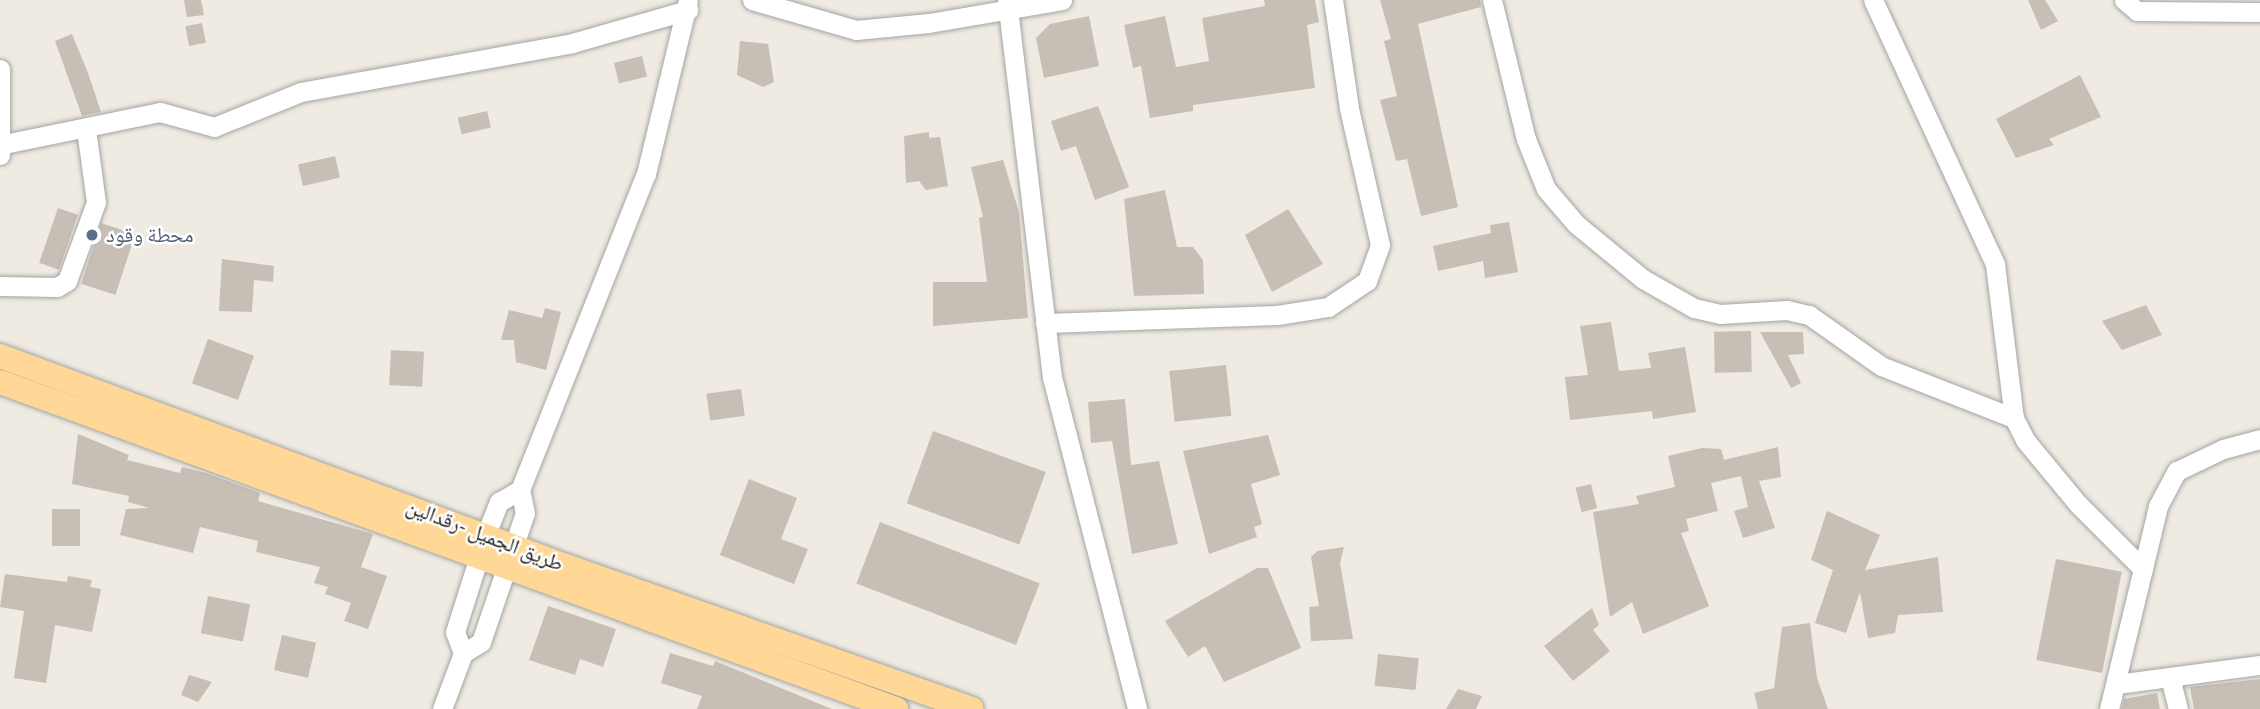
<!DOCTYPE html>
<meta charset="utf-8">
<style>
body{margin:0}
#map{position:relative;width:2260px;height:709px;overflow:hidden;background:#efebe2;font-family:"Source Sans 3","Noto Naskh Arabic",sans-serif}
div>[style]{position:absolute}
.building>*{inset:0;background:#c7beb5;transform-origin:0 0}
.roads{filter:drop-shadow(0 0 2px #a4a4a4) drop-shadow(0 0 2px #a4a4a4)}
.minor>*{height:19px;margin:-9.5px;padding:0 9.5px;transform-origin:9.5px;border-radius:9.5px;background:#fff}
.major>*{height:24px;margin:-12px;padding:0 12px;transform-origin:12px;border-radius:12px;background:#ffd897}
.dots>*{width:19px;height:19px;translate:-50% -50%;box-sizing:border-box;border:4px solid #fff;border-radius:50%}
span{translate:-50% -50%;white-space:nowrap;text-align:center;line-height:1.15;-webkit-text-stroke:5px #fff;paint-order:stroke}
.service-label{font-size:21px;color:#4e5e75}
.left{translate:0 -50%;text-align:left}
.street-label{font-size:21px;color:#1d1d1d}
</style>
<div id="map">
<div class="building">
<div style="clip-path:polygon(184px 0,201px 0,204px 15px,187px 17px)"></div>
<div style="clip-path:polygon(1264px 0,1315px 0,1319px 22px,1307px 25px,1315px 88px,1193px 105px,1193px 111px,1150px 118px,1141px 66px,1133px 68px,1124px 25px,1165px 16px,1176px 67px,1209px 61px,1202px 18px,1265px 6px)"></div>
<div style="clip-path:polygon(1380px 0,1480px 0,1481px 7px,1418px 24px,1458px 207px,1421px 216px,1407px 159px,1396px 161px,1380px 100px,1397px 96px,1384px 41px,1391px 39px)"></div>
<div style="clip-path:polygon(2028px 0,2045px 0,2058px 21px,2041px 30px)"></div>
<div style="clip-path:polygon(1089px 16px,1099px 66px,1044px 78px,1036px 38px,1050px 24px)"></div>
<div style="left:202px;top:23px;width:20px;height:17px;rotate:79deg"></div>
<div style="clip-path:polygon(72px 34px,88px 73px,101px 112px,82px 116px,55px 41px)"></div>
<div style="clip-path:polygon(740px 41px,768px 44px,774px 82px,763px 87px,737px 75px)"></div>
<div style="left:642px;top:56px;width:21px;height:29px;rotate:76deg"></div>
<div style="clip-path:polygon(2080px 75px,2101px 117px,2049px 139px,2054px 145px,2016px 158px,1996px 119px)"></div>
<div style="clip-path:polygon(1098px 106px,1129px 187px,1095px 200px,1076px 146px,1061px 151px,1051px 121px)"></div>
<div style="left:487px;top:111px;width:17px;height:30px;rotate:77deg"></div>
<div style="clip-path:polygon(929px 132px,929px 138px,940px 137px,948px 186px,926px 190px,919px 181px,906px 183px,904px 136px)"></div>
<div style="left:335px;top:156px;width:22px;height:38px;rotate:77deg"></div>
<div style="clip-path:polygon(1003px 160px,1019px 212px,1028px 318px,933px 326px,933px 282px,987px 282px,979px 218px,983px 217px,971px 167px)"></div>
<div style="clip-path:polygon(1165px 190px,1177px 247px,1193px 247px,1203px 260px,1204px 294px,1134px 296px,1124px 199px)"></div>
<div style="left:58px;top:208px;width:21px;height:58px;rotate:19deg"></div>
<div style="clip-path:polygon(1288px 209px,1323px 264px,1272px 292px,1245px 235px)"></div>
<div style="clip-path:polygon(1509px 222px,1518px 272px,1485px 278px,1483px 261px,1438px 271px,1433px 246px,1491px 233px,1490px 225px)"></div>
<div style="left:101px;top:223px;width:36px;height:64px;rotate:18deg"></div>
<div style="clip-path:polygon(222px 259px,274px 266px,273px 282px,254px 280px,252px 312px,219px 311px)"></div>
<div style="clip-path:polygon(2146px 305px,2162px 335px,2122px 350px,2102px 321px)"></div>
<div style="clip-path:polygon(545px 308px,561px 312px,546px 370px,516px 362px,514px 340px,501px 340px,509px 310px,542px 318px)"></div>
<div style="clip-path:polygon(1611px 322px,1619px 371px,1651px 368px,1648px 353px,1685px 347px,1696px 412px,1653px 419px,1652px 411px,1570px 420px,1565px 377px,1588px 375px,1580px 326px)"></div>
<div style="left:1751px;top:331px;width:41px;height:37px;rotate:89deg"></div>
<div style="clip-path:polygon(1760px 332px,1803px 332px,1804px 354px,1788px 355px,1801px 383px,1791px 388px)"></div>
<div style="left:208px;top:339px;width:49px;height:47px;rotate:20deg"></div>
<div style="left:391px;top:350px;width:33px;height:35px;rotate:3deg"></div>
<div style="left:1226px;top:365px;width:51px;height:57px;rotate:84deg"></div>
<div style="left:741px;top:389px;width:27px;height:35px;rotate:82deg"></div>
<div style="clip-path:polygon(1125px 399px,1131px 465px,1159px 461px,1178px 544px,1132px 554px,1112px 441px,1091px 443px,1088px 402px)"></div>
<div style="left:933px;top:431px;width:120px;height:77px;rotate:20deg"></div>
<div style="clip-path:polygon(78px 434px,129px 455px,127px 460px,180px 473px,182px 467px,206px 473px,260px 493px,258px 501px,373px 534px,361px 567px,387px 576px,368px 629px,344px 621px,351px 603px,325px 594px,328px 587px,314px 583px,320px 567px,256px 552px,258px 541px,200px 527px,193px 553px,120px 535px,126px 509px,149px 508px,128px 502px,129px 496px,72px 484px)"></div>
<div style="clip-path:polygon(1268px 435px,1280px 475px,1251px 484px,1262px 524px,1254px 527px,1257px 537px,1209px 554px,1183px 451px)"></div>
<div style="clip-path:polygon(1778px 447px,1781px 477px,1759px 481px,1775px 528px,1743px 538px,1734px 511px,1748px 507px,1741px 476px,1711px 483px,1718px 511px,1686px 519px,1689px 531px,1681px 533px,1709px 606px,1643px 634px,1632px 602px,1610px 617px,1593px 512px,1639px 504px,1636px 496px,1675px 487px,1668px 456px,1702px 448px,1721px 449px,1724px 460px)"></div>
<div style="clip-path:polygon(749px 479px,797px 498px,781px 539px,808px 549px,794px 584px,720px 555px)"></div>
<div style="left:1591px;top:484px;width:25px;height:16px;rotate:76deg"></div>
<div style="left:52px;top:509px;width:28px;height:37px"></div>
<div style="clip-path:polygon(1827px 511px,1880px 535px,1865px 570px,1938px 557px,1943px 612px,1898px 615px,1895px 633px,1868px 638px,1860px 592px,1846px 633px,1815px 623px,1833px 570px,1811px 560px)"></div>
<div style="left:880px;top:522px;width:171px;height:66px;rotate:21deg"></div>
<div style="clip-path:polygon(1344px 547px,1340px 563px,1353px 639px,1311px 641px,1309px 607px,1319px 606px,1311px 557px,1317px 551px)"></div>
<div style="left:2056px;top:559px;width:67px;height:103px;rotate:11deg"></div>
<div style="clip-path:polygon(1257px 568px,1268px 568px,1301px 648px,1224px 682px,1205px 646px,1188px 657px,1165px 621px)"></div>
<div style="clip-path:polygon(5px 574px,67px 582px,68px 576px,92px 580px,90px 587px,101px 589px,92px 632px,55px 625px,46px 683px,14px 678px,24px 611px,0 607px)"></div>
<div style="left:208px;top:596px;width:43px;height:38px;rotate:11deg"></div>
<div style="clip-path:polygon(548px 606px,616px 629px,603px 667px,580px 659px,575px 675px,529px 660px)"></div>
<div style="clip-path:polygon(1592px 608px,1599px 625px,1593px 630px,1610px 651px,1573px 681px,1544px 646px)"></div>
<div style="clip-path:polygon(1810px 623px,1817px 678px,1828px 709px,1758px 709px,1754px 693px,1774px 688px,1782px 627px)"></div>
<div style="left:282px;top:635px;width:35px;height:36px;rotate:13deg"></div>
<div style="clip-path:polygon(670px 653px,713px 666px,715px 661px,832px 709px,697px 709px,702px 696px,661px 683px)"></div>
<div style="left:1378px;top:654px;width:41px;height:32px;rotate:6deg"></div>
<div style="clip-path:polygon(189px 675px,212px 682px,198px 702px,181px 695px)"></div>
<div style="clip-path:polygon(2260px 679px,2260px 709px,2194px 709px,2190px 687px)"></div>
<div style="clip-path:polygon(1458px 689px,1482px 696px,1476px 709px,1446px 709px)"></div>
<div style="clip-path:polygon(2157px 693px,2160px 709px,2122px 709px,2124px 699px)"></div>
</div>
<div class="roads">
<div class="minor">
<div style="left:752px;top:0;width:108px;rotate:16.1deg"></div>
<div style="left:856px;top:30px;width:73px;rotate:-5.5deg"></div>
<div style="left:929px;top:23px;width:135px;rotate:-9.8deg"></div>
<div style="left:1007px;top:0;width:380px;rotate:83.2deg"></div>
<div style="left:1052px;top:377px;width:343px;rotate:75.6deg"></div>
<div style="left:1492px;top:0;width:143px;rotate:76.3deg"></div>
<div style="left:1526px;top:139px;width:54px;rotate:68.2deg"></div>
<div style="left:1546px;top:189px;width:46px;rotate:49.4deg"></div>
<div style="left:1576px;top:224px;width:87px;rotate:39.4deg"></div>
<div style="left:1643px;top:279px;width:59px;rotate:29.6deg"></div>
<div style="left:1694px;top:308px;width:27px;rotate:13deg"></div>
<div style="left:1720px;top:314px;width:67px;rotate:-3.4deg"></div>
<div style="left:1787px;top:310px;width:23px;rotate:13deg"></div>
<div style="left:1809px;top:315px;width:88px;rotate:35.3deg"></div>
<div style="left:1881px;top:366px;width:143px;rotate:21.4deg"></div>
<div style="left:1873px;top:0;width:291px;rotate:65.2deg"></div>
<div style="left:1995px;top:264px;width:155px;rotate:83deg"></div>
<div style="left:2014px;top:418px;width:25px;rotate:63deg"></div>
<div style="left:2025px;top:440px;width:83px;rotate:50.4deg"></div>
<div style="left:2078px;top:504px;width:92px;rotate:45deg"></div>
<div style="left:2124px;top:0;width:17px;rotate:40deg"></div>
<div style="left:2137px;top:11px;width:123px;rotate:0.5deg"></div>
<div style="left:0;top:69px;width:86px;rotate:90deg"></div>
<div style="left:4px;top:144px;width:159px;rotate:-11.6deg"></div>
<div style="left:160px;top:112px;width:56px;rotate:15.5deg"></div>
<div style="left:214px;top:127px;width:94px;rotate:-21.9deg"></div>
<div style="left:301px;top:92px;width:275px;rotate:-10.2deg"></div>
<div style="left:572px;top:43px;width:121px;rotate:-15.9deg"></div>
<div style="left:0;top:286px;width:57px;rotate:1deg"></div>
<div style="left:57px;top:287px;width:12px;rotate:-31deg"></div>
<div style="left:67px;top:281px;width:84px;rotate:-69.8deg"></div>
<div style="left:96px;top:202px;width:74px;rotate:-97.8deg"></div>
<div style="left:1045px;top:323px;width:232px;rotate:-2deg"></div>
<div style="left:1277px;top:315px;width:52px;rotate:-8.9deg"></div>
<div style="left:1328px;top:307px;width:47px;rotate:-33.7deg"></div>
<div style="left:1367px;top:281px;width:38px;rotate:-70deg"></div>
<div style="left:1380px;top:245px;width:140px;rotate:-102.8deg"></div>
<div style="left:1349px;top:108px;width:109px;rotate:-98.4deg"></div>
<div style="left:463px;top:653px;width:21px;rotate:-31deg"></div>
<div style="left:481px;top:642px;width:136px;rotate:-71.2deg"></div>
<div style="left:525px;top:513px;width:24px;rotate:-102deg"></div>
<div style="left:520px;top:490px;width:340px;rotate:-68.3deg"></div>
<div style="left:646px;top:174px;width:178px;rotate:-76.4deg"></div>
<div style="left:2170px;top:677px;width:33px;rotate:76deg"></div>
<div style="left:2117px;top:684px;width:144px;rotate:-7.6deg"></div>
<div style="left:442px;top:709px;width:60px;rotate:-69.4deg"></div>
<div style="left:463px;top:653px;width:22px;rotate:-111deg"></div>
<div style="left:455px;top:632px;width:103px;rotate:-72.4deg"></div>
<div style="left:486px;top:534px;width:35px;rotate:-68deg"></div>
<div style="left:499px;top:502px;width:24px;rotate:-30deg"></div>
<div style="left:2109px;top:709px;width:209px;rotate:-76.4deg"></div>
<div style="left:2158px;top:506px;width:40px;rotate:-62deg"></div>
<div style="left:2177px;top:471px;width:51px;rotate:-25.6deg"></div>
<div style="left:2223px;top:449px;width:38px;rotate:-15deg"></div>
</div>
<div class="major">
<div style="left:0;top:356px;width:604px;rotate:20.36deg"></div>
<div style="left:566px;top:566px;width:430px;rotate:19.4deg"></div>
<div style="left:0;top:382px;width:954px;rotate:20.05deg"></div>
</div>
</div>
<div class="dots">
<div style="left:92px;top:235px;background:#5c6f8a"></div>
</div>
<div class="service-label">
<span class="left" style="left:106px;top:235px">محطة وقود</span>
</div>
<div class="street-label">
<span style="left:485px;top:535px;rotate:21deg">طريق الجميل -رقدالين</span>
</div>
</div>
